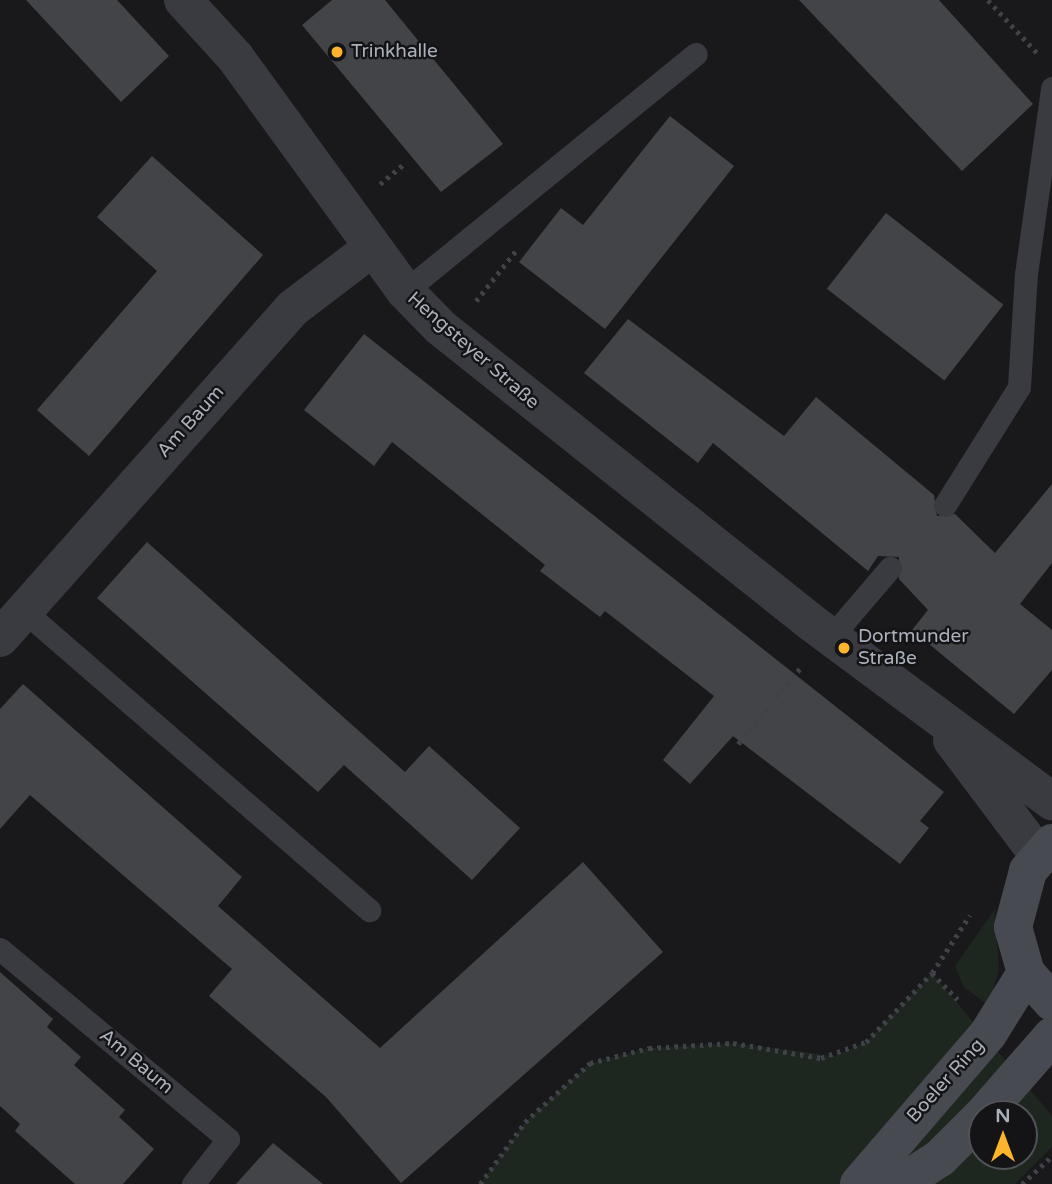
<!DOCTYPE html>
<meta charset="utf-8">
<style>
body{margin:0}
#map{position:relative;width:1052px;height:1184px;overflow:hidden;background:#19191b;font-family:"Varela Round",sans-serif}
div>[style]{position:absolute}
.green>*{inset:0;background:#1e271f}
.building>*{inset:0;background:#434448;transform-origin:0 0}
.path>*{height:4.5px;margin-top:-2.25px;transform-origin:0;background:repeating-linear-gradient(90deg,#3f4248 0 3.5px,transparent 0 8.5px)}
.lane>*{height:23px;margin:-11.5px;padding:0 11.5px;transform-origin:11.5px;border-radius:11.5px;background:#393b41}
.street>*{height:38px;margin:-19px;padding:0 19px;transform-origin:19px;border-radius:19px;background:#393b41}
.secondary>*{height:38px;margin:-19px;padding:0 19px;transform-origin:19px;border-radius:19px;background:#474a51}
.dots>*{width:19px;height:19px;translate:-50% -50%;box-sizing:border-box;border:4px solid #141416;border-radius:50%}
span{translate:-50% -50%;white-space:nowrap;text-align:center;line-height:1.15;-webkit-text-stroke:5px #141416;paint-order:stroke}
.poi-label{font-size:19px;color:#aab0bc}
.left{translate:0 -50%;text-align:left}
.street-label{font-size:19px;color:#aab0bc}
.north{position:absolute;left:968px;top:1100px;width:70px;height:70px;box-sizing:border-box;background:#141416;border:2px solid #505258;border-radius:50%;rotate:0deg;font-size:19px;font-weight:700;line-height:28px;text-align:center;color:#aab0bc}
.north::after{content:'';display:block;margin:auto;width:24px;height:32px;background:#ffb42d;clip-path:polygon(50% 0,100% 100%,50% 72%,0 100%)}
</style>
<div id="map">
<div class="green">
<div style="clip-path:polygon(995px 909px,999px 969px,989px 1006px,964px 987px,955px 966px)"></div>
<div style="clip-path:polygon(evenodd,932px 973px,1052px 1116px,1052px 1147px,1015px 1184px,480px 1184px,525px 1122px,590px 1063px,649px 1048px,733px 1043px,835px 1056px,866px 1042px,932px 973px,982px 1114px,1024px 1114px,1024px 1156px,982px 1156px,982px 1114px)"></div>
</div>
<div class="building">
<div style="clip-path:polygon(26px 0,117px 0,169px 56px,121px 102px)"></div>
<div style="clip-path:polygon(332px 0,385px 0,503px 144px,441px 192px,302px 25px)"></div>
<div style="clip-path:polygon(799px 0,939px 0,1033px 104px,962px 171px)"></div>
<div style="clip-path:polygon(670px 116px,734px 166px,605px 329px,519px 262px,561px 208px,583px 225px)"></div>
<div style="clip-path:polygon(152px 156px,263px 255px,89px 456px,37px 410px,157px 271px,97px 217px)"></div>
<div style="left:886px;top:213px;width:149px;height:96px;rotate:38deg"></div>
<div style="clip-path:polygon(628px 319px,784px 436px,816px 397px,934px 495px,937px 516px,955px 514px,995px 553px,1052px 484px,1052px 563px,1020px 604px,1052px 630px,1052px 670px,1014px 714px,912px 630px,928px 610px,899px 579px,899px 557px,878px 556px,868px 571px,713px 443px,698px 463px,584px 373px)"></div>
<div style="clip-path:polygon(364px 334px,944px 792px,920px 821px,929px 828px,900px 864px,733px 736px,690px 784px,663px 760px,714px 696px,605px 611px,600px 617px,540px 571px,545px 565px,392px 442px,374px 466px,304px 410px)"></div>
<div style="clip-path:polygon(147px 542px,405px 772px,429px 746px,520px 828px,472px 880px,344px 765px,318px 792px,97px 598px)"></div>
<div style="clip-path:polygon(23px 684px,242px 877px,218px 906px,380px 1048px,583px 862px,663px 952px,401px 1183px,326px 1097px,209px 996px,232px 969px,30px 795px,0 829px,0 709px)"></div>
<div style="clip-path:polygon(0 972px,53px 1019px,47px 1027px,81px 1057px,74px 1065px,125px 1110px,119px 1117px,154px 1149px,123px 1184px,75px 1184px,15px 1131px,20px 1124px,0 1106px)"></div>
<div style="clip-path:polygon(273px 1143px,323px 1184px,236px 1184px)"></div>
</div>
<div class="path">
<div style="left:988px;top:0;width:76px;rotate:47.1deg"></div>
<div style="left:380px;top:184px;width:31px;rotate:-40deg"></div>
<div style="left:476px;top:301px;width:68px;rotate:-51.6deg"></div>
<div style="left:738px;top:744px;width:99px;rotate:-50.7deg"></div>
<div style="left:932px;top:973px;width:37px;rotate:46deg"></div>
<div style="left:480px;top:1184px;width:77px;rotate:-54deg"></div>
<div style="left:525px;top:1122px;width:88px;rotate:-42.2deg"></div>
<div style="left:590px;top:1063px;width:61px;rotate:-14.3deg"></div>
<div style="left:649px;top:1048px;width:84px;rotate:-3.4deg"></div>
<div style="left:733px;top:1043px;width:89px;rotate:9.7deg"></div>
<div style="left:821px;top:1058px;width:48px;rotate:-19.6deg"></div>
<div style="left:866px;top:1042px;width:95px;rotate:-46.3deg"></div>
<div style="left:932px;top:973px;width:69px;rotate:-56.8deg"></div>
<div style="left:1022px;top:1184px;width:41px;rotate:-43deg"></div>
</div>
<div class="lane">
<div style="left:405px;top:291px;width:375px;rotate:-39.2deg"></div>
<div style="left:945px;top:505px;width:139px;rotate:-57.9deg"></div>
<div style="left:1019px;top:387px;width:113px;rotate:-86.5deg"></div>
<div style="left:1026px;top:274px;width:188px;rotate:-82deg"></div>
<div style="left:24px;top:611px;width:457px;rotate:40.9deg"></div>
<div style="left:831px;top:637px;width:91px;rotate:-49.5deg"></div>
<div style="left:0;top:949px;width:297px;rotate:39.8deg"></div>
<div style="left:228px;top:1139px;width:57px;rotate:127.9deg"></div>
</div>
<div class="street">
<div style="left:183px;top:0;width:77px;rotate:47.6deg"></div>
<div style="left:235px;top:57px;width:289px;rotate:54deg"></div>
<div style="left:405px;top:291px;width:50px;rotate:45.8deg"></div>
<div style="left:440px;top:327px;width:470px;rotate:38.5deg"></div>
<div style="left:808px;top:620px;width:304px;rotate:36.6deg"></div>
<div style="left:0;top:638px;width:441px;rotate:-48.4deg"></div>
<div style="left:293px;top:308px;width:99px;rotate:-37.2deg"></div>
<div style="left:952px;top:740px;width:145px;rotate:53.1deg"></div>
</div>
<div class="secondary">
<div style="left:1052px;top:843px;width:37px;rotate:131deg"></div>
<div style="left:1028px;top:871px;width:58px;rotate:105deg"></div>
<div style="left:1013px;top:927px;width:48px;rotate:74.2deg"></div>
<div style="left:1026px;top:973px;width:39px;rotate:48deg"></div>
<div style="left:984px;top:1114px;width:103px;rotate:-48.9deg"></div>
<div style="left:859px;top:1184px;width:198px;rotate:-49.3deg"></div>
<div style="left:988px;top:1034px;width:72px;rotate:-58.1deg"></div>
<div style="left:900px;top:1184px;width:48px;rotate:-33deg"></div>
<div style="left:940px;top:1158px;width:59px;rotate:-45deg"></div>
</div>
<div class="dots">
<div style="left:337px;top:52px;background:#ffb42d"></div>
<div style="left:844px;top:648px;background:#ffb42d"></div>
</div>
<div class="poi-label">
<span class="left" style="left:351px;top:52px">Trinkhalle</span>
<span class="left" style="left:858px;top:648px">Dortmunder<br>Straße</span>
</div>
<div class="street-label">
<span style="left:473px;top:351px;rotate:41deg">Hengsteyer Straße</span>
<span style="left:191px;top:422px;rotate:-48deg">Am Baum</span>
<span style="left:136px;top:1062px;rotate:40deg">Am Baum</span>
<span style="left:946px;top:1081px;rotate:-48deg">Boeler Ring</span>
</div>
<div class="north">N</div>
</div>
